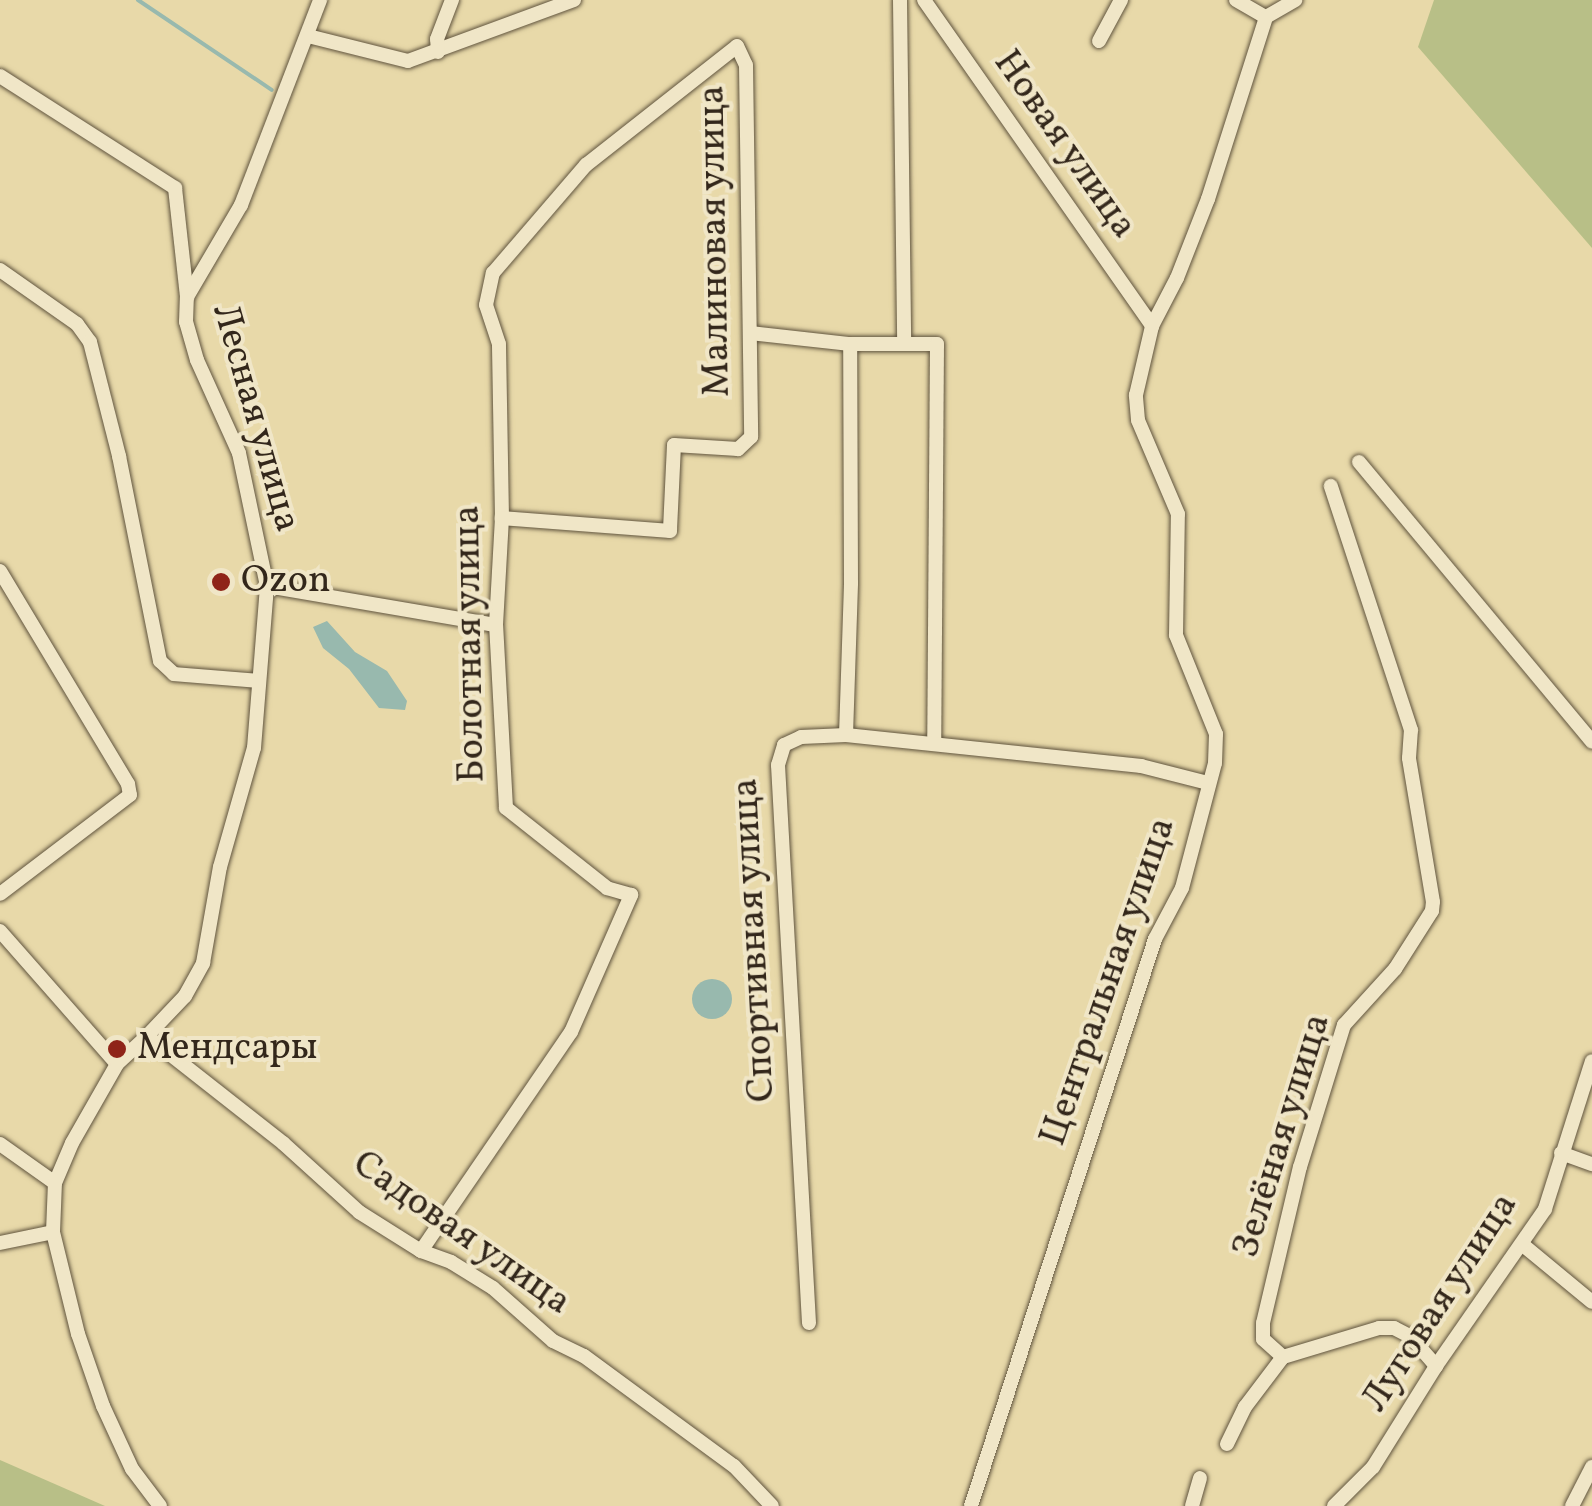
<!DOCTYPE html>
<meta charset="utf-8">
<style>
body{margin:0}
#map{position:relative;width:1592px;height:1506px;overflow:hidden;background:#e8d9a9;font-family:Vollkorn,serif}
div>[style]{position:absolute}
.green>*{inset:0;background:#b8bf87}
.water>*{inset:0;background:#98b9ae}
.round{border-radius:50%}
.stream>*{height:4px;margin:-2px;padding:0 2px;transform-origin:2px;border-radius:2px;background:#98b9ae}
.roads{filter:drop-shadow(0 0 2px #60543e) drop-shadow(0 0 2px #60543e)}
.minor>*{height:14px;margin:-7px;padding:0 7px;transform-origin:7px;border-radius:7px;background:#f0e6c7}
.dots>*{width:28px;height:28px;translate:-50% -50%;box-sizing:border-box;border:5px solid #f0e6c7;border-radius:50%}
span{translate:-50% -50%;white-space:nowrap;text-align:center;line-height:1.15;-webkit-text-stroke:8px #f0e6c7;paint-order:stroke}
.street-label{font-size:38px;color:#33271b}
.poi-label{font-size:38px;color:#33271b}
.left{translate:0 -50%;text-align:left}
</style>
<div id="map">
<div class="green">
<div style="clip-path:polygon(1434px 0,1592px 0,1592px 248px,1418px 47px)"></div>
<div style="clip-path:polygon(0 1460px,105px 1506px,0 1506px)"></div>
</div>
<div class="water">
<div style="clip-path:polygon(327px 621px,355px 652px,387px 671px,407px 701px,405px 710px,379px 708px,349px 669px,323px 648px,313px 627px)"></div>
<div class="round" style="left:692px;top:979px;width:40px;height:40px"></div>
</div>
<div class="stream">
<div style="left:138px;top:0;width:161px;rotate:33.9deg"></div>
</div>
<div class="roads">
<div class="minor">
<div style="left:900px;top:0;width:344px;rotate:89.3deg"></div>
<div style="left:924px;top:0;width:398px;rotate:55deg"></div>
<div style="left:1236px;top:0;width:34px;rotate:30deg"></div>
<div style="left:308px;top:36px;width:103px;rotate:14deg"></div>
<div style="left:408px;top:61px;width:177px;rotate:-20.2deg"></div>
<div style="left:1099px;top:41px;width:47px;rotate:-61.8deg"></div>
<div style="left:438px;top:52px;width:13px;rotate:-94deg"></div>
<div style="left:437px;top:39px;width:42px;rotate:-69deg"></div>
<div style="left:0;top:76px;width:208px;rotate:32.6deg"></div>
<div style="left:175px;top:188px;width:110px;rotate:83.7deg"></div>
<div style="left:0;top:270px;width:94px;rotate:35deg"></div>
<div style="left:77px;top:324px;width:22px;rotate:54deg"></div>
<div style="left:90px;top:342px;width:118px;rotate:75.7deg"></div>
<div style="left:119px;top:456px;width:209px;rotate:78.7deg"></div>
<div style="left:160px;top:661px;width:19px;rotate:43deg"></div>
<div style="left:174px;top:674px;width:85px;rotate:4.7deg"></div>
<div style="left:750px;top:333px;width:101px;rotate:6.3deg"></div>
<div style="left:850px;top:344px;width:87px"></div>
<div style="left:937px;top:344px;width:400px;rotate:90.4deg"></div>
<div style="left:1359px;top:462px;width:364px;rotate:50.2deg"></div>
<div style="left:0;top:571px;width:249px;rotate:59deg"></div>
<div style="left:128px;top:784px;width:11px;rotate:80deg"></div>
<div style="left:130px;top:795px;width:163px;rotate:142.7deg"></div>
<div style="left:267px;top:586px;width:232px;rotate:9.7deg"></div>
<div style="left:846px;top:735px;width:152px;rotate:-88.1deg"></div>
<div style="left:851px;top:583px;width:239px;rotate:-90.2deg"></div>
<div style="left:0;top:931px;width:177px;rotate:48.7deg"></div>
<div style="left:147px;top:1036px;width:55px;rotate:-46.5deg"></div>
<div style="left:185px;top:996px;width:38px;rotate:-61deg"></div>
<div style="left:203px;top:963px;width:97px;rotate:-80deg"></div>
<div style="left:220px;top:867px;width:124px;rotate:-74.1deg"></div>
<div style="left:254px;top:748px;width:163px;rotate:-85.4deg"></div>
<div style="left:267px;top:586px;width:136px;rotate:-101.9deg"></div>
<div style="left:239px;top:453px;width:102px;rotate:-114.3deg"></div>
<div style="left:197px;top:360px;width:40px;rotate:-106deg"></div>
<div style="left:186px;top:322px;width:25px;rotate:-88deg"></div>
<div style="left:187px;top:297px;width:107px;rotate:-59.6deg"></div>
<div style="left:241px;top:205px;width:220px;rotate:-68.9deg"></div>
<div style="left:0;top:1144px;width:67px;rotate:35.3deg"></div>
<div style="left:1561px;top:1153px;width:33px;rotate:20deg"></div>
<div style="left:0;top:1243px;width:54px;rotate:-11.7deg"></div>
<div style="left:1523px;top:1245px;width:89px;rotate:39.6deg"></div>
<div style="left:421px;top:1251px;width:265px;rotate:-55.6deg"></div>
<div style="left:571px;top:1032px;width:150px;rotate:-66.3deg"></div>
<div style="left:631px;top:895px;width:25px;rotate:-164deg"></div>
<div style="left:607px;top:888px;width:129px;rotate:-141.6deg"></div>
<div style="left:506px;top:808px;width:183px;rotate:-93.1deg"></div>
<div style="left:496px;top:625px;width:107px;rotate:-86.8deg"></div>
<div style="left:502px;top:518px;width:174px;rotate:-91deg"></div>
<div style="left:499px;top:344px;width:41px;rotate:-108.4deg"></div>
<div style="left:486px;top:305px;width:33px;rotate:-78deg"></div>
<div style="left:493px;top:273px;width:143px;rotate:-49.3deg"></div>
<div style="left:586px;top:165px;width:192px;rotate:-38.2deg"></div>
<div style="left:737px;top:46px;width:21px;rotate:65deg"></div>
<div style="left:746px;top:65px;width:372px;rotate:89.2deg"></div>
<div style="left:751px;top:437px;width:18px;rotate:137deg"></div>
<div style="left:738px;top:449px;width:64px;rotate:-176.4deg"></div>
<div style="left:674px;top:445px;width:86px;rotate:92.7deg"></div>
<div style="left:670px;top:531px;width:169px;rotate:-175.6deg"></div>
<div style="left:809px;top:1323px;width:559px;rotate:-93.18deg"></div>
<div style="left:778px;top:765px;width:21px;rotate:-73deg"></div>
<div style="left:784px;top:745px;width:19px;rotate:-25deg"></div>
<div style="left:801px;top:737px;width:45px;rotate:-2.5deg"></div>
<div style="left:846px;top:735px;width:297px;rotate:6deg"></div>
<div style="left:1141px;top:766px;width:69px;rotate:14.2deg"></div>
<div style="left:1283px;top:1357px;width:27px;rotate:-138deg"></div>
<div style="left:1263px;top:1339px;width:16px;rotate:-90deg"></div>
<div style="left:1263px;top:1323px;width:160px;rotate:-76.7deg"></div>
<div style="left:1300px;top:1167px;width:149px;rotate:-72.8deg"></div>
<div style="left:1344px;top:1025px;width:76px;rotate:-47.7deg"></div>
<div style="left:1395px;top:969px;width:69px;rotate:-57.5deg"></div>
<div style="left:1432px;top:911px;width:9px;rotate:-84deg"></div>
<div style="left:1433px;top:902px;width:146px;rotate:-99.5deg"></div>
<div style="left:1409px;top:758px;width:28px;rotate:-86deg"></div>
<div style="left:1411px;top:730px;width:257px;rotate:-108.2deg"></div>
<div style="left:1227px;top:1444px;width:41px;rotate:-64.1deg"></div>
<div style="left:1245px;top:1407px;width:63px;rotate:-52.8deg"></div>
<div style="left:1283px;top:1357px;width:100px;rotate:-16.8deg"></div>
<div style="left:1379px;top:1328px;width:15px"></div>
<div style="left:1394px;top:1328px;width:18px;rotate:27deg"></div>
<div style="left:1410px;top:1336px;width:40px;rotate:49deg"></div>
<div style="left:160px;top:1506px;width:46px;rotate:-127.1deg"></div>
<div style="left:132px;top:1469px;width:69px;rotate:-114.7deg"></div>
<div style="left:103px;top:1406px;width:76px;rotate:-109.1deg"></div>
<div style="left:78px;top:1334px;width:105px;rotate:-103.8deg"></div>
<div style="left:53px;top:1232px;width:49px;rotate:-87.7deg"></div>
<div style="left:55px;top:1183px;width:43px;rotate:-67deg"></div>
<div style="left:72px;top:1143px;width:91px;rotate:-60.3deg"></div>
<div style="left:117px;top:1064px;width:41px;rotate:-43deg"></div>
<div style="left:147px;top:1036px;width:173px;rotate:38.2deg"></div>
<div style="left:283px;top:1143px;width:103px;rotate:42.2deg"></div>
<div style="left:359px;top:1212px;width:73px;rotate:32.2deg"></div>
<div style="left:421px;top:1251px;width:32px;rotate:20deg"></div>
<div style="left:451px;top:1262px;width:49px;rotate:31.8deg"></div>
<div style="left:493px;top:1288px;width:80px;rotate:41.5deg"></div>
<div style="left:553px;top:1341px;width:34px;rotate:26deg"></div>
<div style="left:584px;top:1356px;width:186px;rotate:36.3deg"></div>
<div style="left:734px;top:1466px;width:55px;rotate:46.5deg"></div>
<div style="left:971px;top:1506px;width:596px;rotate:-72.02deg"></div>
<div style="left:1155px;top:939px;width:58px;rotate:-62.1deg"></div>
<div style="left:1182px;top:888px;width:129px;rotate:-75.2deg"></div>
<div style="left:1215px;top:763px;width:29px;rotate:-88deg"></div>
<div style="left:1216px;top:734px;width:107px;rotate:-112deg"></div>
<div style="left:1176px;top:635px;width:121px;rotate:-89.1deg"></div>
<div style="left:1178px;top:514px;width:102px;rotate:-113.1deg"></div>
<div style="left:1138px;top:420px;width:25px;rotate:-95deg"></div>
<div style="left:1136px;top:395px;width:71px;rotate:-76.9deg"></div>
<div style="left:1152px;top:326px;width:54px;rotate:-62.5deg"></div>
<div style="left:1177px;top:278px;width:85px;rotate:-68.6deg"></div>
<div style="left:1208px;top:199px;width:191px;rotate:-72.3deg"></div>
<div style="left:1266px;top:17px;width:34px;rotate:-30deg"></div>
<div style="left:1192px;top:1506px;width:29px;rotate:-74deg"></div>
<div style="left:1334px;top:1506px;width:55px;rotate:-45deg"></div>
<div style="left:1373px;top:1467px;width:119px;rotate:-58deg"></div>
<div style="left:1436px;top:1366px;width:191px;rotate:-55.2deg"></div>
<div style="left:1545px;top:1209px;width:155px;rotate:-72.4deg"></div>
<div style="left:1572px;top:1506px;width:44px;rotate:-62.9deg"></div>
</div>
</div>
<div class="dots">
<div style="left:221px;top:582px;background:#8f2418"></div>
<div style="left:117px;top:1049px;background:#8f2418"></div>
</div>
<div class="street-label">
<span style="left:1064px;top:145px;rotate:55deg">Новая улица</span>
<span style="left:716px;top:241px;rotate:-91deg">Малиновая улица</span>
<span style="left:255px;top:418px;rotate:74deg">Лесная улица</span>
<span style="left:471px;top:644px;rotate:-91deg">Болотная улица</span>
<span style="left:755px;top:940px;rotate:-93deg">Спортивная улица</span>
<span style="left:1109px;top:982px;rotate:-71deg">Центральная улица</span>
<span style="left:1283px;top:1136px;rotate:-73deg">Зелёная улица</span>
<span style="left:461px;top:1234px;rotate:35deg">Садовая улица</span>
<span style="left:1441px;top:1303px;rotate:-57deg">Луговая улица</span>
</div>
<div class="poi-label">
<span class="left" style="left:241px;top:582px">Ozon</span>
<span class="left" style="left:137px;top:1049px">Мендсары</span>
</div>
</div>
